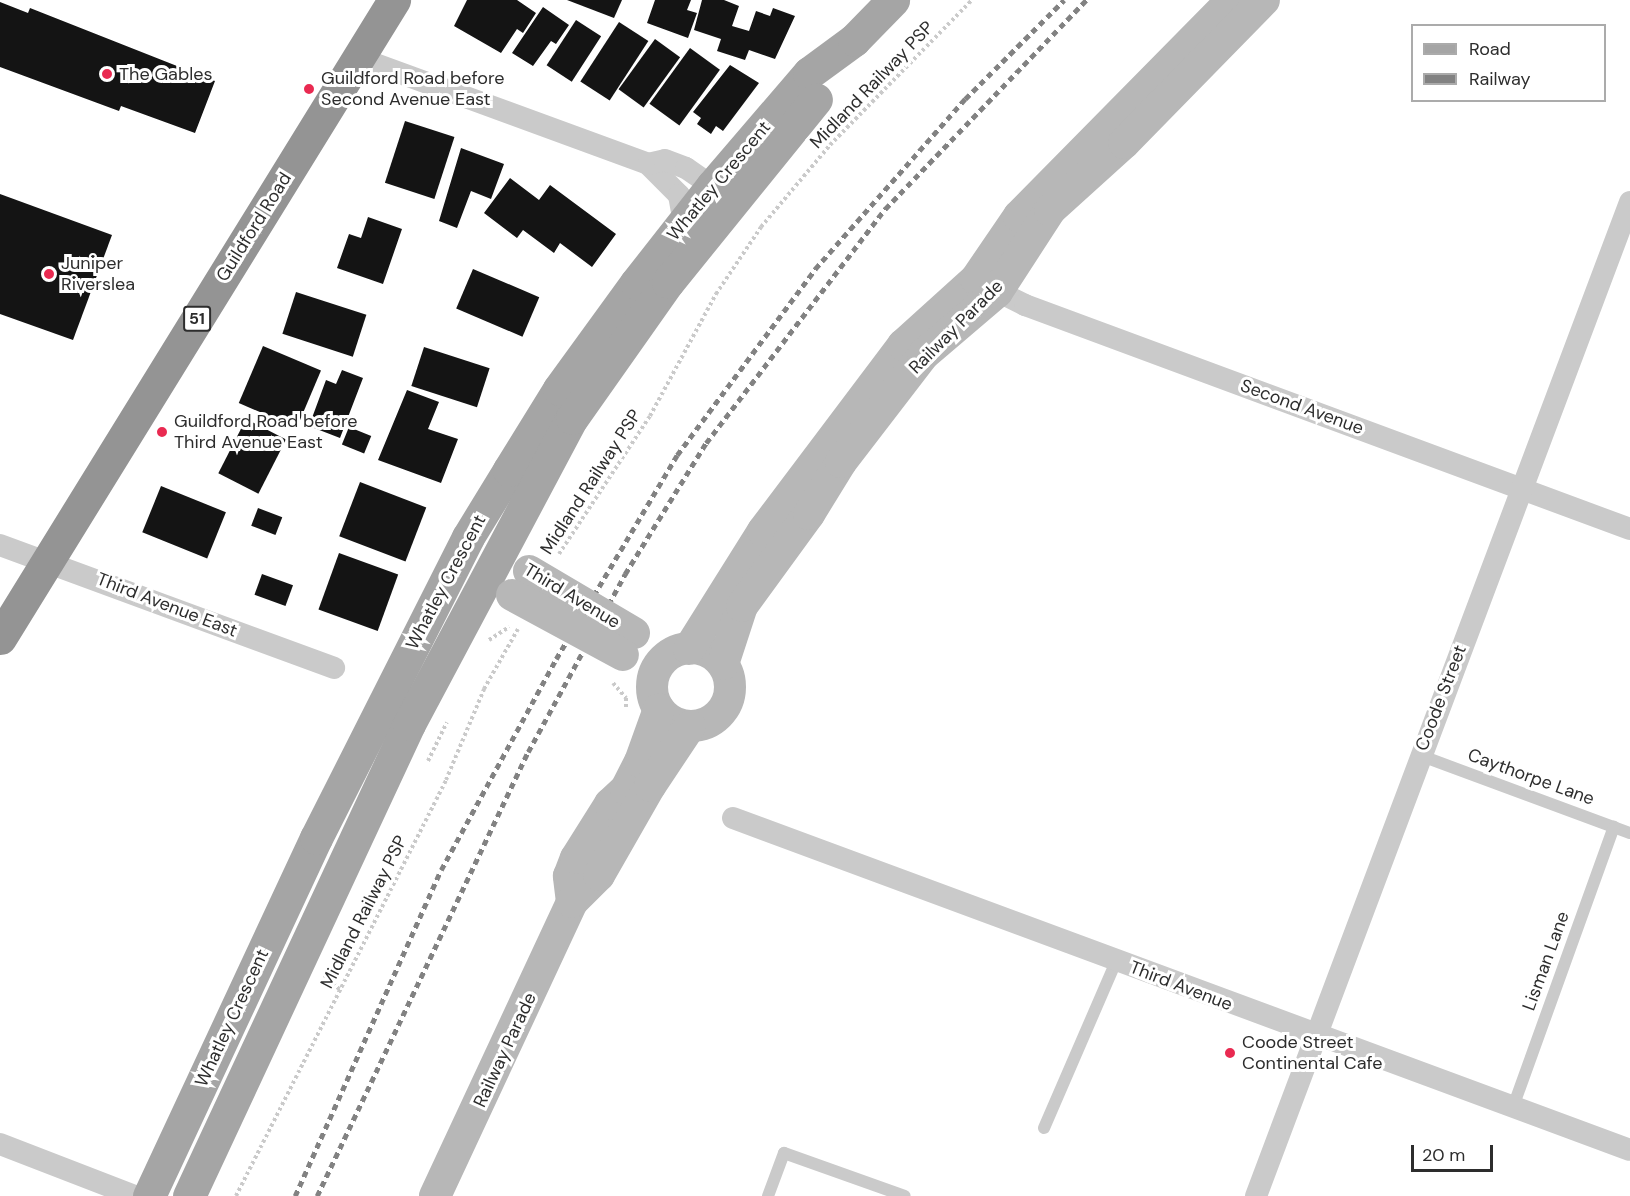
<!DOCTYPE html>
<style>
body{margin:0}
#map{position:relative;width:1630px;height:1196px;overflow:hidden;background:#fff;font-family:"DM Sans",sans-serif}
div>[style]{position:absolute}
.building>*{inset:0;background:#141414;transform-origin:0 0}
.path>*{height:4px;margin-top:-2px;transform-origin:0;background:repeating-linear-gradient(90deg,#cacaca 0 3px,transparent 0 6px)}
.lane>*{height:12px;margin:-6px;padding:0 6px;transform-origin:6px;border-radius:6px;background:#cacaca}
.street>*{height:22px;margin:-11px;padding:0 11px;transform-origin:11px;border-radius:11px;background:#cacaca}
.secondary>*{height:32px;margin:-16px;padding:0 16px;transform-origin:16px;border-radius:16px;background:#b7b7b7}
.secondary>.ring{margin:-16px;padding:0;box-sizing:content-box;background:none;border:32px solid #b7b7b7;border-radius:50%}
.primary>*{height:33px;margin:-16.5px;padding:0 16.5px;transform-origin:16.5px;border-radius:16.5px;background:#a5a5a5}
.highway>*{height:33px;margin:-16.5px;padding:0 16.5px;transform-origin:16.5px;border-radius:16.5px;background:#949494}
.rail>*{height:4.5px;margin-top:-2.25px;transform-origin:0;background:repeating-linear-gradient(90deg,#828282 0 6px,transparent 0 10.5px)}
.secondary-bridge>*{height:32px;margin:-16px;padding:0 16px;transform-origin:16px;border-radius:16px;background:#b7b7b7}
.dots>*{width:16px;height:16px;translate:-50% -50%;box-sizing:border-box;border:3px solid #fff;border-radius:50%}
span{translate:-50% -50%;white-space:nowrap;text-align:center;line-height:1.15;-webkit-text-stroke:6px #fff;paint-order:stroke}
.shield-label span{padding:2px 4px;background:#fff;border:2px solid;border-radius:4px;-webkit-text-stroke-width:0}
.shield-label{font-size:16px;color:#2d2d2d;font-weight:700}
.poi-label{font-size:18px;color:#2d2d2d}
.left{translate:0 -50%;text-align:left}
.street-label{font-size:18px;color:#2d2d2d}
.legend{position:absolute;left:1411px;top:24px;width:195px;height:78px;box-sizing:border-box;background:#fff;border:2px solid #ababab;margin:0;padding:8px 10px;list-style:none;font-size:18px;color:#2d2d2d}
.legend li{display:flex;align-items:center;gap:12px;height:30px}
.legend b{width:30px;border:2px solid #ababab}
.scale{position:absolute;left:1411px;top:1145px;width:82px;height:27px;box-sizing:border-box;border:3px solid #2d2d2d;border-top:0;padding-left:8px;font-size:18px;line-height:21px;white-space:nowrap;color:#2d2d2d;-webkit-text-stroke:4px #fff;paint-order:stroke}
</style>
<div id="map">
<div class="building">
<div style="clip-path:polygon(467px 0,517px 0,536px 13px,523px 33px,517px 29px,501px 53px,454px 26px)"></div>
<div style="clip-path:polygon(567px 0,622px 0,614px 18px)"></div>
<div style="clip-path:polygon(655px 0,691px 0,687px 10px,697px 13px,688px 38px,647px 23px)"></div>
<div style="clip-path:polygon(702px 0,724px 0,739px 6px,732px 26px,749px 31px,756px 11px,770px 16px,773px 8px,795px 16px,775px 59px,749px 50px,745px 60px,717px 51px,721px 39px,694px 30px)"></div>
<div style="clip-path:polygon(0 2px,28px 13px,30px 8px,215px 81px,195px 133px,121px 106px,119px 111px,0 67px)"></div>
<div style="clip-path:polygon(543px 7px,569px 25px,556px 44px,551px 41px,533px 66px,512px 53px)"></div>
<div style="left:576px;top:20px;width:30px;height:54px;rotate:33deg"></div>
<div style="left:619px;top:22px;width:35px;height:71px;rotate:33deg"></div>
<div style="left:655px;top:39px;width:31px;height:62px;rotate:36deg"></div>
<div style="left:690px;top:48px;width:37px;height:69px;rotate:36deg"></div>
<div style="clip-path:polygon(730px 65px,759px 83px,723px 131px,716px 126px,711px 134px,697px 124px,701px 118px,693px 112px)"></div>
<div style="left:405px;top:121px;width:52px;height:65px;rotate:18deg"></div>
<div style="clip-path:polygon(461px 148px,504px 164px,491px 199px,471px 191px,457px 228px,439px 221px)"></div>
<div style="clip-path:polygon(510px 178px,539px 200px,550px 185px,616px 234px,592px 267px,560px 243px,554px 253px,523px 230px,517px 238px,484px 213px)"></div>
<div style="clip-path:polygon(0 194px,112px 235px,73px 340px,0 314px)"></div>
<div style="clip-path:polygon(368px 217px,402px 229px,383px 284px,337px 268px,349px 234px,361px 238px)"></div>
<div style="left:473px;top:269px;width:72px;height:43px;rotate:23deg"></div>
<div style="left:296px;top:292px;width:74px;height:44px;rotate:18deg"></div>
<div style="left:263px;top:346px;width:63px;height:62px;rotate:23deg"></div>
<div style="left:424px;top:347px;width:69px;height:41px;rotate:18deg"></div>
<div style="clip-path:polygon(342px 370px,363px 378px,340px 438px,309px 426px,326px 380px,336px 384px)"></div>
<div style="clip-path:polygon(407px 390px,439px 402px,428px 429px,458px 439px,441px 483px,378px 460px)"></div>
<div style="left:246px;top:419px;width:45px;height:61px;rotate:27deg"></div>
<div style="left:349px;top:427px;width:24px;height:19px;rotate:22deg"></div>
<div style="left:360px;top:482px;width:71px;height:58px;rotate:21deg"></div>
<div style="left:161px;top:486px;width:70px;height:50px;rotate:22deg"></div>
<div style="left:258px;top:508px;width:26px;height:19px;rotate:21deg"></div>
<div style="left:339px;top:553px;width:63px;height:60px;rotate:20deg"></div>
<div style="left:262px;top:574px;width:33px;height:22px;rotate:20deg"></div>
</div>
<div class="path">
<div style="left:559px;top:554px;width:165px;rotate:-56.6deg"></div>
<div style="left:650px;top:416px;width:139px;rotate:-61.6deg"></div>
<div style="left:716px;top:294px;width:81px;rotate:-56.1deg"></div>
<div style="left:761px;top:227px;width:107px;rotate:-49.9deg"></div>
<div style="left:830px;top:145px;width:203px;rotate:-45.6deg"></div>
<div style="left:489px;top:640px;width:24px;rotate:-33deg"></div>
<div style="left:613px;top:683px;width:20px;rotate:49deg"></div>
<div style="left:626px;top:698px;width:11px;rotate:90deg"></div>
<div style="left:428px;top:761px;width:43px;rotate:-64deg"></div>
<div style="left:324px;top:975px;width:21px;rotate:43deg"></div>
<div style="left:236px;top:1196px;width:466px;rotate:-63.2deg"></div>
<div style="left:446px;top:780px;width:99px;rotate:-67.3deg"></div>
<div style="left:484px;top:689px;width:69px;rotate:-60.5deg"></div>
</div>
<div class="lane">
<div style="left:1419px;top:755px;width:225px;rotate:20.3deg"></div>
<div style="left:1513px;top:1107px;width:298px;rotate:-70.2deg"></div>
<div style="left:1044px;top:1128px;width:181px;rotate:-66.6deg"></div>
<div style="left:768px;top:1196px;width:46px;rotate:-69.6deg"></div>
<div style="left:784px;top:1153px;width:128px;rotate:19.6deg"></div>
</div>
<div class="street">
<div style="left:359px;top:58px;width:308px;rotate:20.1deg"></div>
<div style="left:648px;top:164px;width:44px;rotate:45deg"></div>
<div style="left:679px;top:195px;width:27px;rotate:80deg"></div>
<div style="left:648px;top:164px;width:17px;rotate:-13deg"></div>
<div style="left:665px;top:160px;width:22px;rotate:21deg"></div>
<div style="left:686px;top:168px;width:32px;rotate:35deg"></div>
<div style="left:712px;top:186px;width:13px;rotate:58deg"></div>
<div style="left:985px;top:285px;width:45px;rotate:26.6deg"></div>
<div style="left:1025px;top:305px;width:645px;rotate:20.32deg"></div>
<div style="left:0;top:545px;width:356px;rotate:20.2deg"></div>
<div style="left:733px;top:818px;width:956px;rotate:20.31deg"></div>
<div style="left:0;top:1144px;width:145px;rotate:21.1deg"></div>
<div style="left:1256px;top:1196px;width:1062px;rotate:-69.38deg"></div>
</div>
<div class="secondary">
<div class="ring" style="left:652px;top:648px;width:46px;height:46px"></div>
<div style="left:689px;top:649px;width:139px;rotate:-57.9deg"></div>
<div style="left:763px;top:531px;width:233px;rotate:-53deg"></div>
<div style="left:903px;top:345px;width:98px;rotate:-42.1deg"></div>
<div style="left:976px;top:279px;width:76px;rotate:-55.7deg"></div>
<div style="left:1019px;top:216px;width:303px;rotate:-45.4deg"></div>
<div style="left:723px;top:664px;width:61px;rotate:-71.9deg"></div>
<div style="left:742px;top:606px;width:114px;rotate:-53.9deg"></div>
<div style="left:809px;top:514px;width:61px;rotate:-58.4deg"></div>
<div style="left:841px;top:462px;width:135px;rotate:-52.5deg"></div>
<div style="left:923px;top:355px;width:97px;rotate:-40.4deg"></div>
<div style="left:997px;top:292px;width:98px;rotate:-57.1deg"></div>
<div style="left:1050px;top:210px;width:100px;rotate:-42.2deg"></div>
<div style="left:1124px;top:143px;width:200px;rotate:-45.6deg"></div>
<div style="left:572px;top:902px;width:26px;rotate:-97deg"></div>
<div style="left:569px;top:876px;width:19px;rotate:-69deg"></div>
<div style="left:576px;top:858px;width:64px;rotate:-57.8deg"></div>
<div style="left:610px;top:804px;width:22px;rotate:-43deg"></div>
<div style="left:626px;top:789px;width:30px;rotate:-63deg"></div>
<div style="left:640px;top:762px;width:56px;rotate:-70.3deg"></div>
<div style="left:435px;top:1196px;width:324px;rotate:-65deg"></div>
<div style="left:572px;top:902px;width:38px;rotate:-45deg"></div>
<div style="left:599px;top:875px;width:103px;rotate:-60.2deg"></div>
<div style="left:650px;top:786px;width:72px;rotate:-56.3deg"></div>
</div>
<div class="primary">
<div style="left:149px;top:1196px;width:395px;rotate:-65deg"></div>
<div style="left:316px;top:838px;width:337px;rotate:-63.2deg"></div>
<div style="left:468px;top:537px;width:79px;rotate:-58.5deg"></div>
<div style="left:509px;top:470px;width:95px;rotate:-58.3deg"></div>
<div style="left:559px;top:389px;width:131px;rotate:-54deg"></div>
<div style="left:636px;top:283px;width:123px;rotate:-51.9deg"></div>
<div style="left:712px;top:186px;width:149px;rotate:-49.4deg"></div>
<div style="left:809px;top:73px;width:56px;rotate:-36.3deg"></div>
<div style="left:854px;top:40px;width:56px;rotate:-45.7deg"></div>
<div style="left:189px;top:1196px;width:521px;rotate:-65.01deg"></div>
<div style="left:409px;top:724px;width:347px;rotate:-62deg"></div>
<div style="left:572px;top:418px;width:166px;rotate:-54.8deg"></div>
<div style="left:668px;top:282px;width:235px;rotate:-51deg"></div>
</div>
<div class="highway">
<div style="left:0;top:638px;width:750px;rotate:-58.3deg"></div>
</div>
<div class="rail">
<div style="left:295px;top:1196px;width:357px;rotate:-65.9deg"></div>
<div style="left:441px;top:870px;width:240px;rotate:-61.4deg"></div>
<div style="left:556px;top:659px;width:237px;rotate:-59.3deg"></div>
<div style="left:677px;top:455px;width:232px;rotate:-53.4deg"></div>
<div style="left:815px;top:269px;width:227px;rotate:-48.6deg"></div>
<div style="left:965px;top:99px;width:140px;rotate:-45deg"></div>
<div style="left:317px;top:1196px;width:492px;rotate:-64.6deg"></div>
<div style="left:528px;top:752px;width:203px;rotate:-61.4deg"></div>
<div style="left:625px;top:574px;width:154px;rotate:-58.3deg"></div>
<div style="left:706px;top:443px;width:295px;rotate:-52.6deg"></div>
<div style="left:885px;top:209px;width:290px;rotate:-46.1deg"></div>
</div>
<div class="secondary-bridge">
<div style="left:529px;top:571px;width:122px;rotate:30.6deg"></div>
<div style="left:512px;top:595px;width:126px;rotate:28.4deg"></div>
</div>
<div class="dots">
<div style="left:107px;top:74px;background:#e92a51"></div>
<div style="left:309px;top:89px;background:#e92a51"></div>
<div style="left:49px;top:274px;background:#e92a51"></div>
<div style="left:162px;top:432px;background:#e92a51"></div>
<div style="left:1230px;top:1053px;background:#e92a51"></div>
</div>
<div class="shield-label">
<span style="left:197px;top:319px">51</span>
</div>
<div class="poi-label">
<span class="left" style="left:119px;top:74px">The Gables</span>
<span class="left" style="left:321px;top:89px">Guildford Road before<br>Second Avenue East</span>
<span class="left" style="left:61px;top:274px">Juniper<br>Riverslea</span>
<span class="left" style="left:174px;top:432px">Guildford Road before<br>Third Avenue East</span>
<span class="left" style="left:1242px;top:1053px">Coode Street<br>Continental Cafe</span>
</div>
<div class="street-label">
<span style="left:872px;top:85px;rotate:-46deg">Midland Railway PSP</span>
<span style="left:719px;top:181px;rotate:-50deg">Whatley Crescent</span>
<span style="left:254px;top:227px;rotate:-58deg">Guildford Road</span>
<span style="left:956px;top:327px;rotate:-45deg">Railway Parade</span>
<span style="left:1302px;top:407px;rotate:20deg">Second Avenue</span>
<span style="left:591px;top:482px;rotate:-57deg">Midland Railway PSP</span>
<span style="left:446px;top:582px;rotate:-62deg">Whatley Crescent</span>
<span style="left:572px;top:596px;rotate:31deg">Third Avenue</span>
<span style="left:167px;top:605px;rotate:21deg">Third Avenue East</span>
<span style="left:1441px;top:698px;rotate:-69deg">Coode Street</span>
<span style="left:1531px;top:777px;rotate:20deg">Caythorpe Lane</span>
<span style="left:364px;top:912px;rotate:-63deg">Midland Railway PSP</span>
<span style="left:1546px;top:961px;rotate:-70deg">Lisman Lane</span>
<span style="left:1181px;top:986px;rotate:21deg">Third Avenue</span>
<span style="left:232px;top:1018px;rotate:-65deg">Whatley Crescent</span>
<span style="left:505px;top:1050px;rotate:-65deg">Railway Parade</span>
</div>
<ul class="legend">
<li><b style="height:8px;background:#a5a5a5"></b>Road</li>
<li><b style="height:8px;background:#828282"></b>Railway</li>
</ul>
<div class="scale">20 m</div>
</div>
